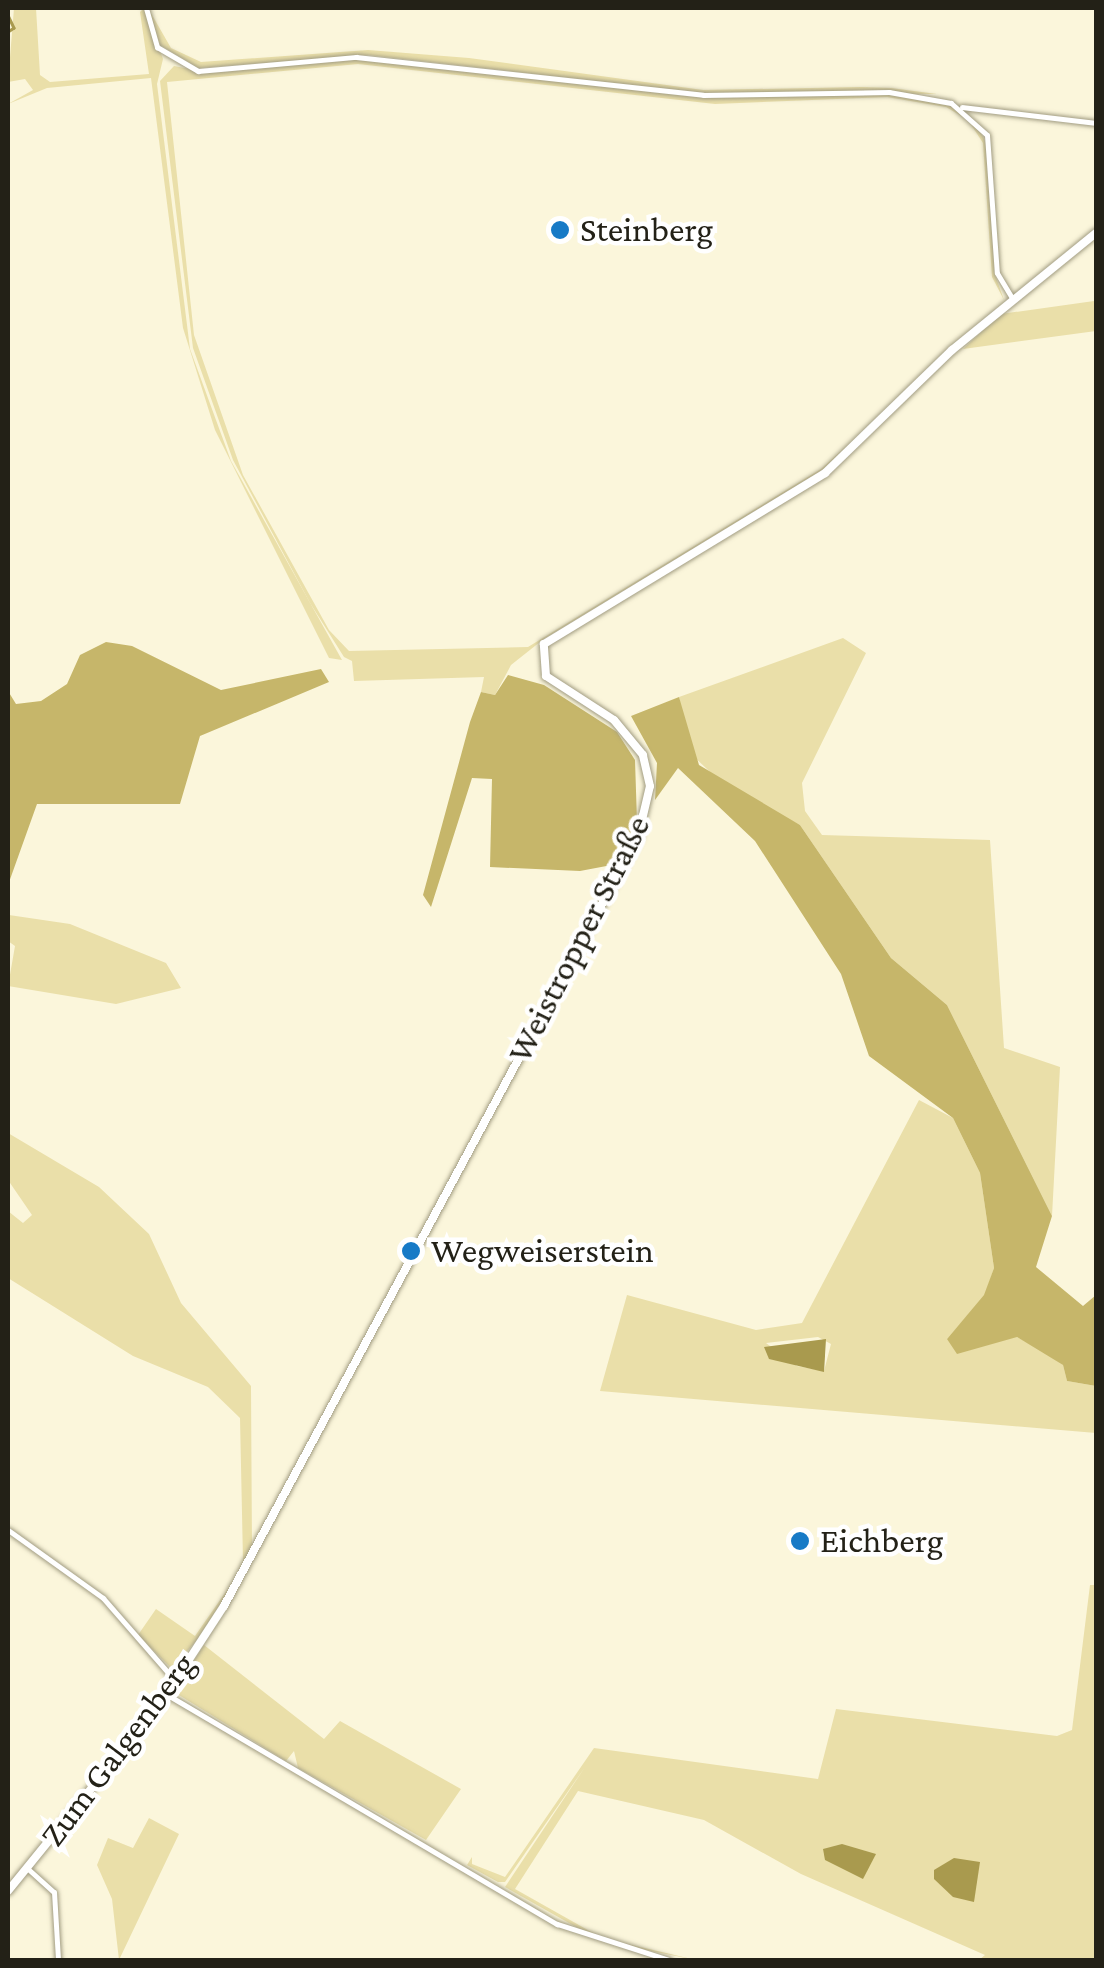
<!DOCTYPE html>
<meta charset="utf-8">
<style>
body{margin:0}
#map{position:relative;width:1104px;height:1968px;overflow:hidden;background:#fbf6db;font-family:"Crimson Pro",serif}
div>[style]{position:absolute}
.green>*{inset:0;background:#eadfa9}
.forest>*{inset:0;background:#c6b66a}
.water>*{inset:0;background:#a99a4e}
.stream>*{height:2.5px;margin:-1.25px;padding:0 1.25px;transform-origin:1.25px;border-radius:1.25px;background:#a99a4e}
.roads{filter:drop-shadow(0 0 2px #a19c82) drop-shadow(0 0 2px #a19c82)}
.street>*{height:5px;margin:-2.5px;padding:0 2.5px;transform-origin:2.5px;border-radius:2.5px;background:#fff}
.secondary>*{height:8px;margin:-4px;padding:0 4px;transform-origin:4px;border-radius:4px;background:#fff}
.dots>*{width:28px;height:28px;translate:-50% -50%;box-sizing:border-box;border:5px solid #fff;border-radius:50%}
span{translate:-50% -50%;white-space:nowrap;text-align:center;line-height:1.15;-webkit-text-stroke:9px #fff;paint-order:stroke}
.poi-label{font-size:35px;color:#232117}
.left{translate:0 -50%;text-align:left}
.street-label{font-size:35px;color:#232117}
.frame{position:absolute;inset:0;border:10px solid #232117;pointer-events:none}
</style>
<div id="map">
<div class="green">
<div style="clip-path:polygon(14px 8px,36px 8px,40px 75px,50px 82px,149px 74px,140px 12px,144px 8px,163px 59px,157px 84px,190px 349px,231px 461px,342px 660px,329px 658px,215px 430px,183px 328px,151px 78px,47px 88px,8px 104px,33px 90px,25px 79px,8px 82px)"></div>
<div style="clip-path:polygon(148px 8px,171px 48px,201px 62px,368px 50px,469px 58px,703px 90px,861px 87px,891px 88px,937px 94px,703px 93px,368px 55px,198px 68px,160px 45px)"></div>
<div style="clip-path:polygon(356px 59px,703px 98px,888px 94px,955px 107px,979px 129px,986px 143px,997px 230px,994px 272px,1004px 300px,992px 277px,983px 143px,968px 120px,946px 107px,887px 97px,715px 104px,358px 64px,167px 82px,194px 335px,243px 475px,329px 630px,349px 651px,528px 647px,821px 469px,1003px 305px,834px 463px,545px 638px,511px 665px,495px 695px,481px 692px,484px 677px,354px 681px,352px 661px,344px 657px,310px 603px,233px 460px,193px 348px,160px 81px,174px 66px,212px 73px)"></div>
<div style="clip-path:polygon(1094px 301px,1096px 331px,963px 349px,1001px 314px)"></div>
<div style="clip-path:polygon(843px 638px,866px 653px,802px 783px,805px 811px,822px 835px,990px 840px,1004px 1048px,1060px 1067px,1052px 1216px,947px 1005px,891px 958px,800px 825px,727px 788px,689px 752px,679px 697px)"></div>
<div style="clip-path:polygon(9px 915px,70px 924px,166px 963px,181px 988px,116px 1004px,8px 986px,15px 946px,8px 941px)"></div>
<div style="clip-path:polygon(evenodd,919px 1100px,953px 1118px,980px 1173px,994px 1268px,985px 1295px,947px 1339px,1017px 1337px,1047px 1353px,1063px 1365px,1067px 1381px,1096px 1386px,1096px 1433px,600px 1391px,627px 1295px,756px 1330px,802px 1323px,919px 1100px,818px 1337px,831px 1344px,824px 1371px,797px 1366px,766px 1343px,818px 1337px)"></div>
<div style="clip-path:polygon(8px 1133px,99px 1187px,149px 1234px,181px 1303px,251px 1386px,252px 1549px,207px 1628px,172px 1669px,138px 1635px,156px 1609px,195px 1636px,234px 1580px,243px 1561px,240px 1418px,208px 1387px,133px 1356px,8px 1278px,8px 1211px,23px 1223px,32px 1215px,8px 1180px)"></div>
<div style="clip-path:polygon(1090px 1585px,1096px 1585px,1096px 1960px,979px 1960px,985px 1955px,801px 1874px,704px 1820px,578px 1791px,515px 1889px,602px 1938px,696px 1960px,601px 1941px,505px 1887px,585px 1767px,505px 1882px,498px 1882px,467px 1865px,472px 1857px,472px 1864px,505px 1877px,594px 1748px,818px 1779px,836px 1709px,1057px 1736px,1072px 1730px)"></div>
<div style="clip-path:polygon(204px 1645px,324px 1739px,340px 1721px,461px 1789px,426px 1840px,298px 1768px,294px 1751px,286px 1761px,174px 1692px)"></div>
<div style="clip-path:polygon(149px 1818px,179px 1834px,119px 1960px,112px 1899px,97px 1865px,108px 1838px,133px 1848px)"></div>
</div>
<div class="forest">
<div style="clip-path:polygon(106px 642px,132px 646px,221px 690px,321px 669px,329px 682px,200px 736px,180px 804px,37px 804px,8px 885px,8px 691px,16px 704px,41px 701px,67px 684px,80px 655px)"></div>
<div style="clip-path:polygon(508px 675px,544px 685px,617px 732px,635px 760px,637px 821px,617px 864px,580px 871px,490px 867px,492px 779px,472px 778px,431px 907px,423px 895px,470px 722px,481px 692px,495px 695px)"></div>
<div style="clip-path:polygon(679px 697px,699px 765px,800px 825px,891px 958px,947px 1005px,1052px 1216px,1036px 1267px,1083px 1306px,1096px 1295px,1096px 1386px,1067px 1381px,1063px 1365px,1017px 1337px,957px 1354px,947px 1339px,984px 1295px,994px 1268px,980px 1173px,953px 1118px,869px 1056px,841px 974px,755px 841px,678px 768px,655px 800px,657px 763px,631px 716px)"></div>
</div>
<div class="water">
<div style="clip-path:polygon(826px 1339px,824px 1372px,769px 1359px,764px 1347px)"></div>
<div style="clip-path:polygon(842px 1844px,876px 1854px,863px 1879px,825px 1860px,823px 1849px)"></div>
<div style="clip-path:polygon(954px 1858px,980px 1862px,974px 1902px,953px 1897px,934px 1879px,934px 1870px)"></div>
</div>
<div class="stream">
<div style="left:8px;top:15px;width:14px;rotate:65deg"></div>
<div style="left:14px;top:28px;width:7px;rotate:146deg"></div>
<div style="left:8px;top:44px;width:3px;rotate:90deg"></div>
</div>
<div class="roads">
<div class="street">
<div style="left:146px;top:8px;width:41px;rotate:74.2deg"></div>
<div style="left:157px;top:47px;width:48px;rotate:30.3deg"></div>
<div style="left:198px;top:71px;width:159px;rotate:-5.1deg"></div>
<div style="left:356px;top:57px;width:349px;rotate:6.2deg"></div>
<div style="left:703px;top:95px;width:186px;rotate:-0.9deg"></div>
<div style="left:889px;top:92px;width:63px;rotate:10.1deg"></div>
<div style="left:951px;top:103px;width:48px;rotate:41.6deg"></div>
<div style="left:987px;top:135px;width:138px;rotate:85.9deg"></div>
<div style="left:997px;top:273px;width:31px;rotate:59deg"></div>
<div style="left:962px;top:107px;width:135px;rotate:6.8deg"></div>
<div style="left:8px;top:1530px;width:117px;rotate:35.6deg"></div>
<div style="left:103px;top:1598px;width:103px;rotate:48.9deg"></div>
<div style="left:166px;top:1694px;width:454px;rotate:30.5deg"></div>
<div style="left:557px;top:1924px;width:118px;rotate:17.8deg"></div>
<div style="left:27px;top:1868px;width:36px;rotate:42deg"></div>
<div style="left:54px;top:1892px;width:68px;rotate:86.6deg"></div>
</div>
<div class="secondary">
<div style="left:8px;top:1891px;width:241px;rotate:-50.9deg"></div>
<div style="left:160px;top:1704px;width:117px;rotate:-56.9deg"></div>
<div style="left:224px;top:1606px;width:873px;rotate:-61.7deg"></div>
<div style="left:638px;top:837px;width:52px;rotate:-76.8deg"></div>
<div style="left:650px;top:786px;width:32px;rotate:-103deg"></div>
<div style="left:643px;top:755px;width:45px;rotate:-129.6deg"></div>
<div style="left:614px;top:720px;width:81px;rotate:-147.1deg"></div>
<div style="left:546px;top:676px;width:32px;rotate:-94deg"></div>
<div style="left:544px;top:644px;width:329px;rotate:-31.3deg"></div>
<div style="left:825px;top:473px;width:177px;rotate:-44.1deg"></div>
<div style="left:952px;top:350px;width:186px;rotate:-39.1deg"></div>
</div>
</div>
<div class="dots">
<div style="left:560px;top:230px;background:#177ac6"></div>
<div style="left:411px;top:1251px;background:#177ac6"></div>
<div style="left:800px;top:1541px;background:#177ac6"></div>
</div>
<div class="poi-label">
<span class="left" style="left:580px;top:230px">Steinberg</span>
<span class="left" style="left:431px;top:1251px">Wegweiserstein</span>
<span class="left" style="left:820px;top:1541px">Eichberg</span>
</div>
<div class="street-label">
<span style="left:579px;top:939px;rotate:-63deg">Weistropper Straße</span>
<span style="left:118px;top:1750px;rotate:-53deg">Zum Galgenberg</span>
</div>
<div class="frame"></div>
</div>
